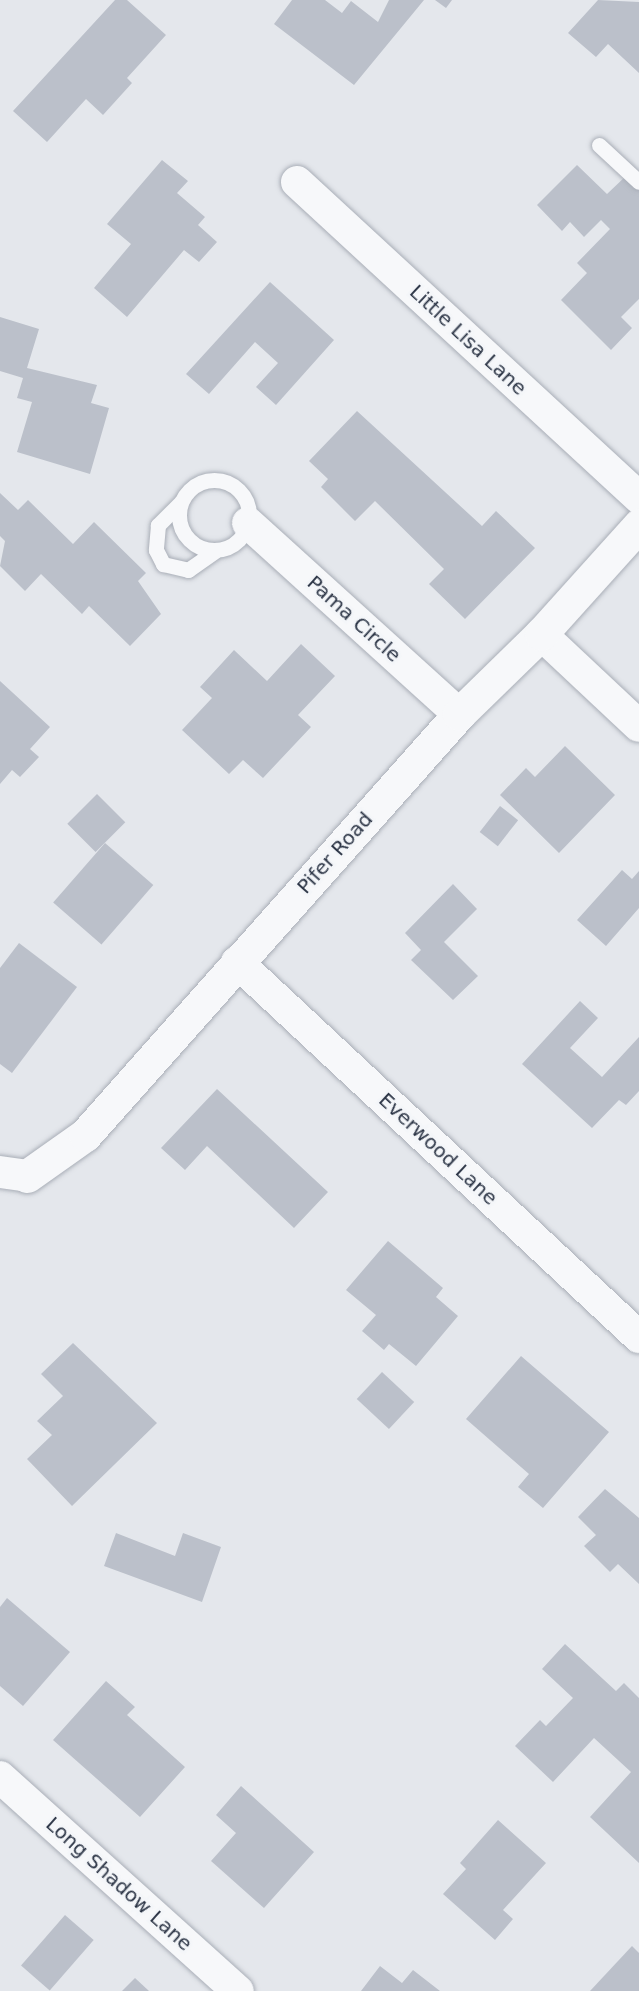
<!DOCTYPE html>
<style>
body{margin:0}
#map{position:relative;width:639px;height:1991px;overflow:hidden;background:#e4e7ec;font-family:"DejaVu Sans",sans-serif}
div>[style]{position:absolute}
.building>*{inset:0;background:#bbc0ca;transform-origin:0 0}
.roads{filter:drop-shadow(0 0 2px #a9aeb7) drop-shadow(0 0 2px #a9aeb7)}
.service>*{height:15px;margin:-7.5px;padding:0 7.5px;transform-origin:7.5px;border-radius:7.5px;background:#f7f8fa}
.service>.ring{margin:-7.5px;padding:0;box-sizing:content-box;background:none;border:15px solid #f7f8fa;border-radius:50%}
.minor>*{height:32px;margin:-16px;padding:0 16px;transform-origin:16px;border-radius:16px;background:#f7f8fa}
.tertiary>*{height:33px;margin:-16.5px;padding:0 16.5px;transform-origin:16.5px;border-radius:16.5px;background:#f7f8fa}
span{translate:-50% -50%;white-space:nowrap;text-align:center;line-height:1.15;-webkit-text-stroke:6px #f4f6f9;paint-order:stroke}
.street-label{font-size:20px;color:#2b3445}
</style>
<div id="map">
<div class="building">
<div style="clip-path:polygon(115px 0,127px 0,166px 35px,127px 78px,132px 83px,103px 115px,86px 99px,47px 142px,13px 111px)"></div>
<div style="clip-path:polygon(292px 0,325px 0,342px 13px,351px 1px,378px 22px,389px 0,424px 0,354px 85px,274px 24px)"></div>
<div style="clip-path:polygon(435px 0,452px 0,446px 8px)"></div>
<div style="clip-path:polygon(598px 0,639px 2px,639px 73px,608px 44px,596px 57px,568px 33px)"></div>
<div style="clip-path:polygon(162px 160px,188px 181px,177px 193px,205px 217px,198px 225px,217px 242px,199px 262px,184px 250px,127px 317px,94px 288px,131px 244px,107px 224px)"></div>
<div style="clip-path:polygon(577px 165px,607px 194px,627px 175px,639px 187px,639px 299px,621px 317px,632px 328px,611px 350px,561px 300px,587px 273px,577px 263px,610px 229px,601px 220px,584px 237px,570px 222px,562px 231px,537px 205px)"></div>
<div style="clip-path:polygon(270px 282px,334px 340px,276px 405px,256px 387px,278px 363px,255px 342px,209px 394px,186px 374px)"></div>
<div style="clip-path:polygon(0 317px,39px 329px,27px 368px,97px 385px,91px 403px,109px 408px,90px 474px,17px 452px,32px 402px,17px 398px,23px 378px,0 371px)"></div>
<div style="clip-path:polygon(357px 411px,482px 526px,496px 511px,535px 548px,465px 619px,429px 584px,444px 569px,375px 501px,355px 521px,321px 487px,328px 479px,309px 461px)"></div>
<div style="clip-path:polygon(0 493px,18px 510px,28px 500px,73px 544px,94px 522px,146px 573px,138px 581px,161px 614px,130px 646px,89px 606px,82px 614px,41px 574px,25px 591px,0 566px,5px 541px,0 536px)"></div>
<div style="clip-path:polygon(301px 644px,335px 676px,298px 715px,311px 727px,263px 778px,243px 760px,229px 774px,182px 730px,212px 698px,200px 687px,234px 650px,267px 681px)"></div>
<div style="clip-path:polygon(0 681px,50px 727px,30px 749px,39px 757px,20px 777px,12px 770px,0 784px)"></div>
<div style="clip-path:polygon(565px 746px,615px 795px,559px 853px,500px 795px,526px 768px,535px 777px)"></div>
<div style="left:97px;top:794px;width:40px;height:42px;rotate:45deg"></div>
<div style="left:500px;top:806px;width:23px;height:33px;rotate:38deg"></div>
<div style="left:105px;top:843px;width:64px;height:79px;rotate:41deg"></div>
<div style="clip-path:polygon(622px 870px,632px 879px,639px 871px,639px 908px,606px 946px,577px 920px)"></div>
<div style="clip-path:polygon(453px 884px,477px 909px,444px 942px,478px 976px,453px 1000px,411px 960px,421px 950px,405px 933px)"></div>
<div style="clip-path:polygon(19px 943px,77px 987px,12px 1073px,0 1064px,0 968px)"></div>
<div style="clip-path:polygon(580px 1001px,598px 1018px,570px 1048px,602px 1077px,639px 1037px,639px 1091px,626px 1105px,619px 1100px,592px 1128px,522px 1064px)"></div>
<div style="clip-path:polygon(217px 1089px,328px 1192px,294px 1228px,207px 1146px,185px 1170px,161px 1148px)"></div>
<div style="clip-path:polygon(388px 1241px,443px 1288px,436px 1297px,458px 1316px,416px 1366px,389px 1344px,384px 1350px,362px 1331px,376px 1315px,346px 1290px)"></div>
<div style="clip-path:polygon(73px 1343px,157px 1423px,72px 1506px,27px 1459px,52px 1435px,37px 1421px,63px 1396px,41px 1374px)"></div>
<div style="clip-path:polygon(521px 1356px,609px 1432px,543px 1508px,518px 1487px,529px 1474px,466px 1419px)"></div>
<div style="left:382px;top:1372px;width:44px;height:37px;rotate:43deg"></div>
<div style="clip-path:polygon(605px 1489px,639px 1518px,639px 1584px,618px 1564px,610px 1572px,584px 1546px,596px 1535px,578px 1517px)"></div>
<div style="clip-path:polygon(116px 1533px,175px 1556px,183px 1533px,221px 1547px,202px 1602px,104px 1566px)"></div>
<div style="clip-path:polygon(7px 1598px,70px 1652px,23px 1706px,0 1686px,0 1607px)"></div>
<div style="clip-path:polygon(565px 1644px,616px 1691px,624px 1683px,639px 1698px,639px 1863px,590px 1817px,631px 1772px,594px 1738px,553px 1782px,515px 1746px,540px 1720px,546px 1726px,573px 1698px,542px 1669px)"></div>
<div style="clip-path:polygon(106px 1681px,135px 1707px,127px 1715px,185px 1767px,140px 1817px,53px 1740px)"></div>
<div style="clip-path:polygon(241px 1786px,314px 1852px,264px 1908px,211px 1861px,236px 1833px,216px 1815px)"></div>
<div style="clip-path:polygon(498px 1820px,546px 1863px,503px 1910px,513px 1919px,495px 1940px,443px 1894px,466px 1869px,460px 1863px)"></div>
<div style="left:65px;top:1915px;width:38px;height:67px;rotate:41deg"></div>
<div style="clip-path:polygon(632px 1946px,639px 1953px,639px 1991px,590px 1991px)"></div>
<div style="clip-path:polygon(380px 1966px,402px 1983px,413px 1970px,440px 1991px,361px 1991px)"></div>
<div style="clip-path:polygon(135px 1978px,149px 1991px,122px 1991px)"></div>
</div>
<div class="roads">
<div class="service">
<div style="left:599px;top:145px;width:54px;rotate:42.8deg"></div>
<div class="ring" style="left:179px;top:480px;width:55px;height:55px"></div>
<div style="left:181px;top:502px;width:33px;rotate:135deg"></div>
<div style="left:158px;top:525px;width:25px;rotate:95deg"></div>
<div style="left:156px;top:550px;width:16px;rotate:63deg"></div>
<div style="left:163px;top:564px;width:26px;rotate:13deg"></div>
<div style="left:188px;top:570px;width:33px;rotate:-35deg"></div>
</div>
<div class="minor">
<div style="left:297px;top:182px;width:466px;rotate:42.7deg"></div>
<div style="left:248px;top:523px;width:285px;rotate:42.2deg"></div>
<div style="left:541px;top:634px;width:134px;rotate:43.2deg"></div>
<div style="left:237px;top:962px;width:550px;rotate:43.01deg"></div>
<div style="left:0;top:1172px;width:27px;rotate:8deg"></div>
<div style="left:0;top:1777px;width:320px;rotate:42deg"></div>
</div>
<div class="tertiary">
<div style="left:27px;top:1176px;width:71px;rotate:-35.3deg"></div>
<div style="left:85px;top:1135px;width:563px;rotate:-48.38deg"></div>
<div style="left:459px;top:714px;width:115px;rotate:-44.3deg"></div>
<div style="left:541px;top:634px;width:147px;rotate:-48deg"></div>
</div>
</div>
<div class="street-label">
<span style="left:468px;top:340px;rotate:43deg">Little Lisa Lane</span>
<span style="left:354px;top:619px;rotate:42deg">Pama Circle</span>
<span style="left:335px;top:853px;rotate:-48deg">Pifer Road</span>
<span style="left:438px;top:1149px;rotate:43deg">Everwood Lane</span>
<span style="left:119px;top:1884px;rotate:42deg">Long Shadow Lane</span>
</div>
</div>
